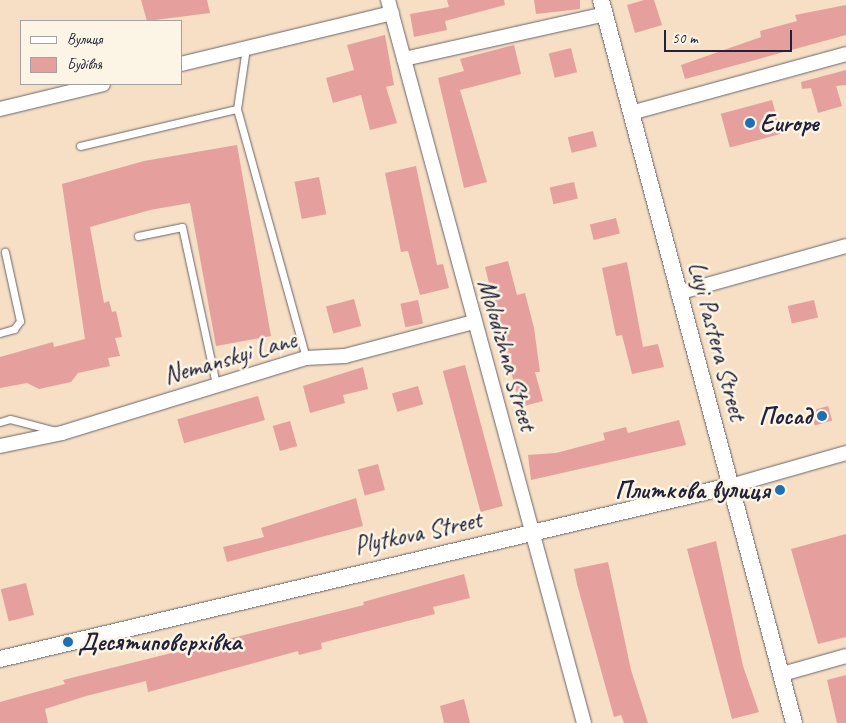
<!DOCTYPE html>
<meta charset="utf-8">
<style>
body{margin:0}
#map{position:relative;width:846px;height:723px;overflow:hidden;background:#f6dfc4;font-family:Caveat,sans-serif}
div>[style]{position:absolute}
.building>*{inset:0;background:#e59f9d;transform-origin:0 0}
.roads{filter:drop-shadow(0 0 1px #6c646b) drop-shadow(0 0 1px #6c646b)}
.service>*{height:7px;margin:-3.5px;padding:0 3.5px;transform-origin:3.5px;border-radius:3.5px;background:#fff}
.minor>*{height:14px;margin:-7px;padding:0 7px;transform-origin:7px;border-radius:7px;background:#fff}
.tertiary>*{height:16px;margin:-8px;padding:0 8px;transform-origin:8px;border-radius:8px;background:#fff}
.dots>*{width:14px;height:14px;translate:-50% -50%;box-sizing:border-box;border:2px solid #fcf5e5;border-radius:50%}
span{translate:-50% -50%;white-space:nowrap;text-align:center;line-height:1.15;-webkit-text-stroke:5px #fcf5e5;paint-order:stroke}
.poi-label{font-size:25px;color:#22223b;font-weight:700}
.left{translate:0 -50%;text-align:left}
.right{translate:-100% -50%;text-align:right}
.street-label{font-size:25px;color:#22223b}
.legend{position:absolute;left:20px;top:20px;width:162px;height:65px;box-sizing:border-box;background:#fcf5e5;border:1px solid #a5a1a1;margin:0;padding:6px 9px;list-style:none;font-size:15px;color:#22223b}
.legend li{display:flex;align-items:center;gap:10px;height:25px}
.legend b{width:25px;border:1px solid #a5a1a1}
.scale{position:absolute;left:664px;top:30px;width:128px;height:22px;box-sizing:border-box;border:2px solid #22223b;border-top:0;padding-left:6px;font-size:15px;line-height:18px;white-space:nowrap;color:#22223b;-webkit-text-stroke:4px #fcf5e5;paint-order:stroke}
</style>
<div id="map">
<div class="building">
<div style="clip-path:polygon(141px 0,207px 0,210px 13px,147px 21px)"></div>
<div style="clip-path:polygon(447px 0,504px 0,505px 5px,445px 21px,447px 30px,414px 37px,410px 14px,449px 7px)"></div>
<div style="clip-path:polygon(534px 0,580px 0,580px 9px,536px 14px)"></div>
<div style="clip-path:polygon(644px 0,654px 0,662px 25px,635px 33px,627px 5px)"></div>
<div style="clip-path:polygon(846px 5px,846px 35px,685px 79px,681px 65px,761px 37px,760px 31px,797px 21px,795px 15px)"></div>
<div style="clip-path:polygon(385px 35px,394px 85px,386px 87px,397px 123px,370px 130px,361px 95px,333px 103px,326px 78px,354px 70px,347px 45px)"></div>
<div style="clip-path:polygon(514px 45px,521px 74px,460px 90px,487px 182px,464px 188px,438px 78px,464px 71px,460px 59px)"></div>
<div style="left:571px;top:48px;width:25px;height:23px;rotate:76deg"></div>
<div style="clip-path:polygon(846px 70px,846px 85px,836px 86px,842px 106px,818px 113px,811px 88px,802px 89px,801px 82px)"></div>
<div style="left:772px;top:100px;width:35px;height:53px;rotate:75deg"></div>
<div style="left:593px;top:131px;width:16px;height:26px;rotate:76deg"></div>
<div style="clip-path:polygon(237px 145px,271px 336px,216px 346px,190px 203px,150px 210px,90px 227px,104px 303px,109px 301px,112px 312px,116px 311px,122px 337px,115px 338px,120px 356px,108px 358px,110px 366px,78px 373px,71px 382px,39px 389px,27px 383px,0 388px,0 357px,53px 342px,54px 347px,85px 339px,62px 184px,144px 161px)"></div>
<div style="clip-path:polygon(416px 166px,437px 265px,443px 264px,449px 288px,420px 295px,408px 251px,401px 252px,385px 173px)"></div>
<div style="left:319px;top:177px;width:38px;height:25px;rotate:79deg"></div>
<div style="left:574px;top:182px;width:17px;height:25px;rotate:77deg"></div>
<div style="left:616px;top:218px;width:16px;height:27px;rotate:76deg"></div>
<div style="clip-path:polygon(508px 261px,517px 295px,525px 293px,534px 328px,540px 372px,535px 372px,543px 401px,520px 407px,485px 267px)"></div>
<div style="clip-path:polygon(627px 262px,643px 347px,658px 344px,664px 367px,632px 374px,622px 335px,616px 336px,602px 268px)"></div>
<div style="left:354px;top:299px;width:28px;height:29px;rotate:75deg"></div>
<div style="left:418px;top:300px;width:24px;height:18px;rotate:78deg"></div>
<div style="left:814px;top:300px;width:18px;height:27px;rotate:77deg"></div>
<div style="left:465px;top:365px;width:146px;height:23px;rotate:75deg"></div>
<div style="clip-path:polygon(363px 367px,368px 389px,343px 395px,345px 403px,310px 413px,303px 386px)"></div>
<div style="left:418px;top:386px;width:19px;height:27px;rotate:74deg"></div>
<div style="left:258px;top:396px;width:25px;height:84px;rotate:74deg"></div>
<div style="left:828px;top:406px;width:15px;height:18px;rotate:74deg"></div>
<div style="clip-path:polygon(679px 420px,686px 445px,531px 480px,528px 455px,556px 453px,605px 440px,603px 433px,626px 427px,628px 433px)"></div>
<div style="left:290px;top:421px;width:26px;height:18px;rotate:74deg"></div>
<div style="left:378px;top:464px;width:27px;height:21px;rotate:75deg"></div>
<div style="clip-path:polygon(356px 498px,363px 526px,227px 562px,223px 547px,264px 537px,261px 528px)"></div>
<div style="clip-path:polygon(846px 534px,846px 637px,818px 644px,791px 549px)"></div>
<div style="clip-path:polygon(716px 541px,743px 666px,759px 712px,732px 719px,687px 549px)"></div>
<div style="clip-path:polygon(608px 562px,631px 670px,648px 723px,624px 723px,621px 715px,614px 717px,577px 584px,574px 569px)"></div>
<div style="clip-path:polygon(464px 574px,470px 598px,433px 607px,435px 614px,321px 643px,322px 649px,299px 655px,298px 651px,148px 692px,146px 681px,86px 696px,45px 709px,48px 723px,0 723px,0 702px,65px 684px,63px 680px,364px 605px,363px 602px)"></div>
<div style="left:26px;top:583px;width:33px;height:26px;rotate:76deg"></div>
<div style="clip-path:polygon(846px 675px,846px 723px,837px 723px,827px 680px)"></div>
<div style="clip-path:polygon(464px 699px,470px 723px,444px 723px,440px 706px)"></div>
</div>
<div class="roads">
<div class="service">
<div style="left:246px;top:48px;width:62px;rotate:98.4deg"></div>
<div style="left:237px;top:109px;width:258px;rotate:74.5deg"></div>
<div style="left:80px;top:146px;width:161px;rotate:-13.3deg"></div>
<div style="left:138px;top:236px;width:45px;rotate:-11.6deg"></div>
<div style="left:182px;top:227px;width:161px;rotate:77.8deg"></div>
<div style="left:0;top:333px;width:15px;rotate:-16deg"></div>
<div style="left:14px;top:329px;width:10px;rotate:-53deg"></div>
<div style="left:20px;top:321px;width:71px;rotate:-102.3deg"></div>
<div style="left:0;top:422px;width:10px;rotate:-17deg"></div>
<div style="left:10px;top:419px;width:48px;rotate:14.6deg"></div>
</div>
<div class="minor">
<div style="left:388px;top:0;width:749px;rotate:74.83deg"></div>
<div style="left:404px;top:59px;width:206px;rotate:-12.6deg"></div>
<div style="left:181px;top:64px;width:217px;rotate:-13.6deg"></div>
<div style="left:0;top:109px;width:106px;rotate:-13.6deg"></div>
<div style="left:631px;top:113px;width:223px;rotate:-15.3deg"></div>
<div style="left:678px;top:293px;width:174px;rotate:-15.6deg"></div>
<div style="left:0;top:446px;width:63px;rotate:-11.8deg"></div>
<div style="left:62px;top:433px;width:255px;rotate:-17.1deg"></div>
<div style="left:306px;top:358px;width:39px;rotate:-3deg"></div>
<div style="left:345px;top:356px;width:133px;rotate:-14.8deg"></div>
<div style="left:730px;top:486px;width:121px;rotate:-15.9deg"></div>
<div style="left:782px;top:674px;width:66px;rotate:-15.7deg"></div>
</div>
<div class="tertiary">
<div style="left:601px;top:0;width:748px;rotate:75.05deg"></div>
<div style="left:0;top:659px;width:750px;rotate:-13.33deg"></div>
</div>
</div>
<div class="dots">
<div style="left:750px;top:123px;background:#1f6fb2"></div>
<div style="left:822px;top:416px;background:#1f6fb2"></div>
<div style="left:780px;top:490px;background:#1f6fb2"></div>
<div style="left:68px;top:642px;background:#1f6fb2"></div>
</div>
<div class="poi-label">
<span class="left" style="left:760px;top:123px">Europe</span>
<span class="right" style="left:812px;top:416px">Посад</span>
<span class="right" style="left:770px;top:490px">Плиткова вулиця</span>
<span class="left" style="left:78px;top:642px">Десятиповерхівка</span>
</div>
<div class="street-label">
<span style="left:717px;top:341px;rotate:75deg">Luyi Pastera Street</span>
<span style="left:507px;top:355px;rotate:74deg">Molodizhna Street</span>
<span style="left:230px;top:358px;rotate:-16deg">Nemanskyi Lane</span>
<span style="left:418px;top:533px;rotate:-12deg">Plytkova Street</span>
</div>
<ul class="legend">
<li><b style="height:6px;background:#fff"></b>Вулиця</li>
<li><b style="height:14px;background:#e59f9d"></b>Будівля</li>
</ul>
<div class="scale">50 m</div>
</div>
